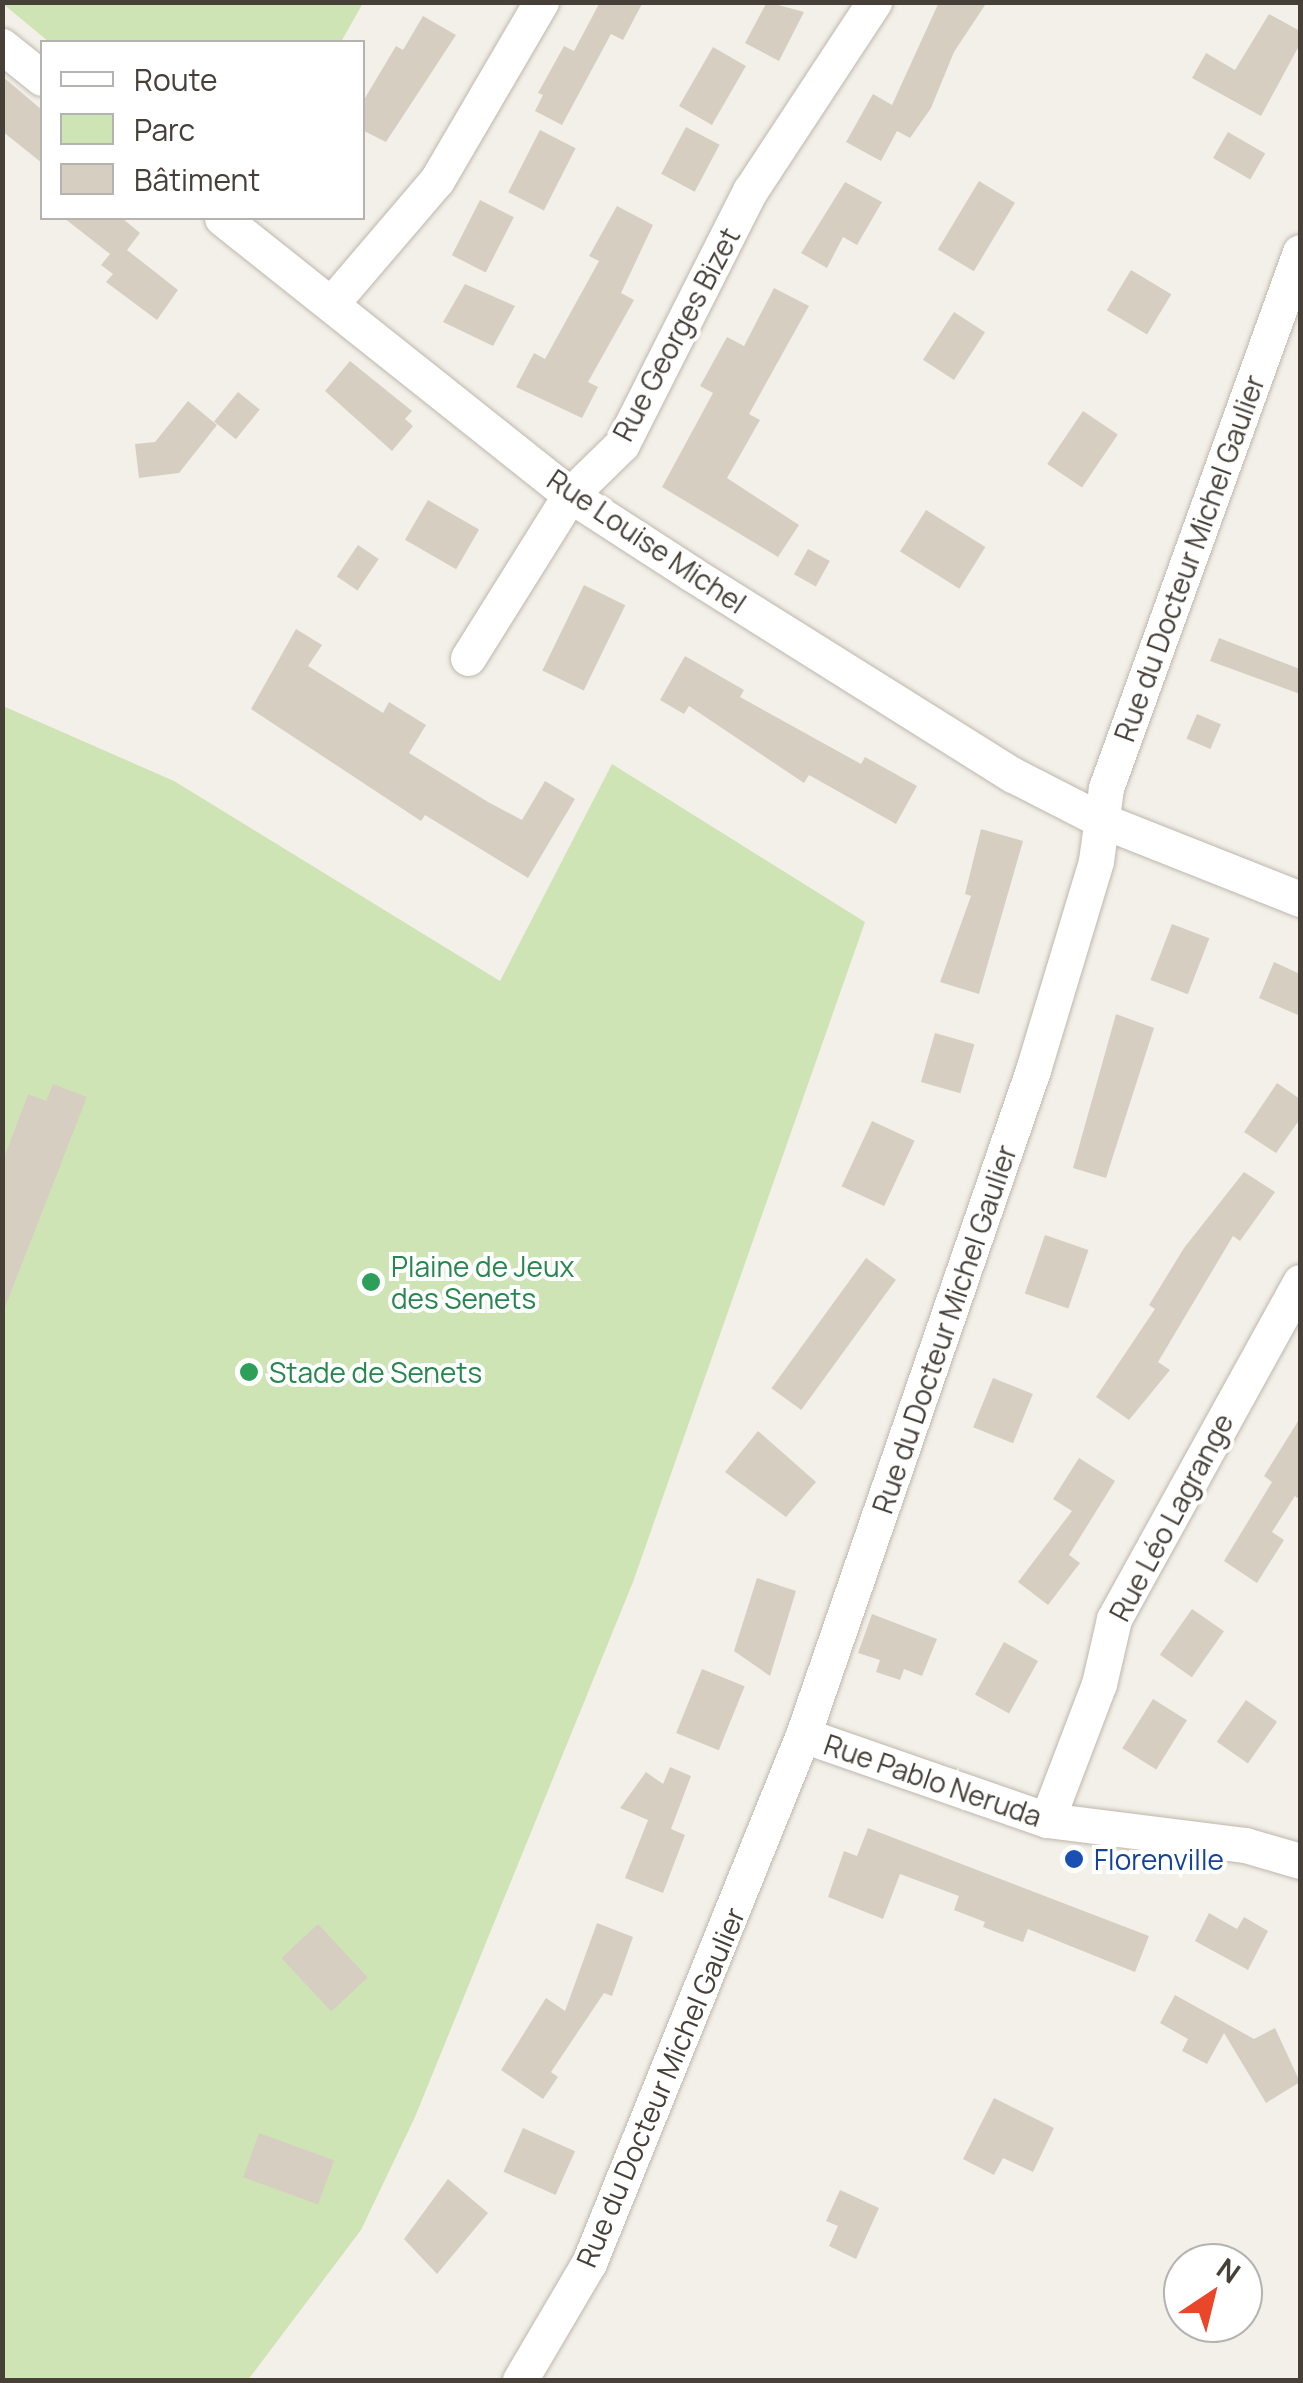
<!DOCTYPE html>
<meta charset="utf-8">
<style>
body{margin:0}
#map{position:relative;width:1303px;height:2383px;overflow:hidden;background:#f3f0e9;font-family:Manrope,sans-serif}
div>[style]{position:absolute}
.green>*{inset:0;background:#cfe4b5}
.building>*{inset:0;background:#d7cec2;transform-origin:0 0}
.roads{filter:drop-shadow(0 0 2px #beb7ac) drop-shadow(0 0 2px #beb7ac)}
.minor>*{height:35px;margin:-17.5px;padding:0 17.5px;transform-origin:17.5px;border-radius:17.5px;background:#fff}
.dots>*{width:28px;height:28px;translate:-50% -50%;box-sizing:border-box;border:5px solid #fff;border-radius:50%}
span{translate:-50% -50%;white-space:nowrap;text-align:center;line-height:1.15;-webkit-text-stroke:8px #fff;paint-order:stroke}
.street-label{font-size:28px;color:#464038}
.leisure-label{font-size:28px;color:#27864d}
.left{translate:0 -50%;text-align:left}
.transit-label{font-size:28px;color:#164399}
.frame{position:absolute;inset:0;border:5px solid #464038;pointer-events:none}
.legend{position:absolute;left:40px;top:40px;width:325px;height:180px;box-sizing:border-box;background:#fff;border:2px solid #b5b3af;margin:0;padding:12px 18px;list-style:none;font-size:30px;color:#464038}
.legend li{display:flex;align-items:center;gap:20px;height:50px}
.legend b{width:50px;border:2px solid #b5b3af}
.north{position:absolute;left:1163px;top:2243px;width:100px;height:100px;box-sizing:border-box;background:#fff;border:2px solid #b5b3af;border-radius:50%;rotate:35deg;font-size:28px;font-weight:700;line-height:40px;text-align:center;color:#464038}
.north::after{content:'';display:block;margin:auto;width:35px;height:45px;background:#e9462a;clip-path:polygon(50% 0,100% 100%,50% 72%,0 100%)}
</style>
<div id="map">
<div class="green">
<div style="clip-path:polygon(2px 3px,3px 2px,363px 3px,341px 42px,49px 42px)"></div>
<div style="clip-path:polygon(3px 706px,174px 781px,500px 981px,612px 764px,865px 922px,633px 1582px,415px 2117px,361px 2230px,248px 2380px,3px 2380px)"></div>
</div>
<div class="building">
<div style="clip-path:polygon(600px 2px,643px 2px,623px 40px,611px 34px,562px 125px,535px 111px,543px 95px,538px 93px,564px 46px,574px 51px)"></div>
<div style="clip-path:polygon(767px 2px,804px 12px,779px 61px,745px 43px)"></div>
<div style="clip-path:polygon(939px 2px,987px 2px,954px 52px,931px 108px,910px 138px,897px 131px,881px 161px,846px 142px,873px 94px,892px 105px)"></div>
<div style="clip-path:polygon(1269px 14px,1300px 31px,1300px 44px,1261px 116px,1192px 78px,1206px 53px,1235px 70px)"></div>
<div style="clip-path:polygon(423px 16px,456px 35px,386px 142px,362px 130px,362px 103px,396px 46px,403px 50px)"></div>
<div style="left:713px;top:47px;width:38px;height:68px;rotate:30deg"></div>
<div style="clip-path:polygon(2px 76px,42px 110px,42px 163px,2px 131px)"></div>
<div style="left:686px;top:127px;width:38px;height:53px;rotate:28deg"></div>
<div style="left:540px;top:130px;width:40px;height:70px;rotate:27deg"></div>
<div style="left:1228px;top:132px;width:43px;height:30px;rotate:30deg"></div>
<div style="left:979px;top:181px;width:42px;height:80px;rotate:31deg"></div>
<div style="clip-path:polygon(845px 182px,882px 202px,857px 245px,843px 237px,827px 268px,801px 253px)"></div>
<div style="left:480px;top:200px;width:38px;height:62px;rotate:27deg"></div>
<div style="clip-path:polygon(617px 206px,653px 225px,621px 293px,634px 300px,588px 382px,598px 387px,582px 418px,516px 387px,534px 353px,545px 359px,599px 261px,589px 256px)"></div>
<div style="clip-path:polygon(64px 218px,122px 218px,140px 233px,127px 250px,178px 290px,157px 320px,106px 282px,113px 274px,101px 265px,110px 254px)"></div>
<div style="left:1131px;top:270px;width:47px;height:47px;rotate:31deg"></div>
<div style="clip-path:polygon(465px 284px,515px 306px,493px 346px,443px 322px)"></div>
<div style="clip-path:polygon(774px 288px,809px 306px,749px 414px,760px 420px,727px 478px,799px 525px,778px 557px,662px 487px,713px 393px,700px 386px,727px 337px,744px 346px)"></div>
<div style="left:954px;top:312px;width:37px;height:57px;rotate:33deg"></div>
<div style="clip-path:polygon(350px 361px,412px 411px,405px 419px,413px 426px,392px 451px,325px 391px)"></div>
<div style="left:238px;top:392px;width:28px;height:38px;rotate:39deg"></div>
<div style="clip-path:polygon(188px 401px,217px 425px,179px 473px,139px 478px,135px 444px,155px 442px)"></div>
<div style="left:1083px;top:411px;width:42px;height:64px;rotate:34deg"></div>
<div style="left:428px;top:500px;width:59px;height:46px;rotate:30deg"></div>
<div style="left:926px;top:510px;width:70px;height:49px;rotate:32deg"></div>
<div style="left:358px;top:545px;width:25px;height:38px;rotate:34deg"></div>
<div style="left:808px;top:549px;width:25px;height:29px;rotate:29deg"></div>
<div style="left:584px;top:585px;width:46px;height:95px;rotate:26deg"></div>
<div style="clip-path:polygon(296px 629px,322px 645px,308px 666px,383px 713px,389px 702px,426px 725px,409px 753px,488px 802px,522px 820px,545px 781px,575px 799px,528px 878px,425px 815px,421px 821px,251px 709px)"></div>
<div style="clip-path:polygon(1219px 638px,1300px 669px,1300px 694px,1210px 661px)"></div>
<div style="clip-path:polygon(685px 656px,744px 690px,740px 697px,861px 764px,865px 757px,917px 786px,896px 824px,809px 775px,804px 783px,689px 706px,684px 714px,660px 700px)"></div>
<div style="left:1197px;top:714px;width:26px;height:27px;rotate:23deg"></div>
<div style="clip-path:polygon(981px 829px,1023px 841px,979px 994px,940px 982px,971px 896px,965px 894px)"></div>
<div style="left:1172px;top:924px;width:40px;height:60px;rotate:21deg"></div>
<div style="clip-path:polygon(1274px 962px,1300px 974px,1300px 1016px,1259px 998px)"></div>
<div style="clip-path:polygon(1116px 1014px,1154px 1028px,1106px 1178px,1073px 1168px)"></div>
<div style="left:935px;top:1033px;width:41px;height:51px;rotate:16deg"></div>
<div style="clip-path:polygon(1277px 1083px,1300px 1099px,1300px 1119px,1276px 1153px,1244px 1132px)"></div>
<div style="clip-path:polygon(53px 1084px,87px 1097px,2px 1315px,2px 1163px,28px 1094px,46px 1101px)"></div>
<div style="left:872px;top:1121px;width:47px;height:72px;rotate:25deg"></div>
<div style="clip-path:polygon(1244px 1172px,1275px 1192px,1240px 1241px,1233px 1236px,1158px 1362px,1170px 1370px,1129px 1420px,1096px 1397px,1155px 1309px,1149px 1305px,1184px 1248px)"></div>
<div style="left:1045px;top:1235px;width:46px;height:62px;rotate:19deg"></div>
<div style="left:866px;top:1258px;width:37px;height:161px;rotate:36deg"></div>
<div style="left:993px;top:1378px;width:43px;height:53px;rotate:22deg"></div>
<div style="clip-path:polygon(1300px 1418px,1300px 1500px,1295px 1496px,1272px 1532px,1284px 1540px,1257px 1583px,1224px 1561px,1272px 1482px,1264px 1476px)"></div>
<div style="clip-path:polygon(758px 1431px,816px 1482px,786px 1517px,725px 1472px)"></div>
<div style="clip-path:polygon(1079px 1458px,1115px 1481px,1069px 1555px,1080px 1563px,1048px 1605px,1018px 1582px,1072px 1511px,1053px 1499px)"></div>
<div style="clip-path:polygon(757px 1578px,796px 1591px,770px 1676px,734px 1651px)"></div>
<div style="left:1192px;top:1609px;width:39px;height:56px;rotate:35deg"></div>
<div style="clip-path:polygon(872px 1614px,937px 1639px,922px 1676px,904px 1669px,900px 1680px,876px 1672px,880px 1660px,858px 1653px)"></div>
<div style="left:1004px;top:1642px;width:39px;height:60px;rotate:29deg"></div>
<div style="left:702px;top:1669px;width:46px;height:69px;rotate:22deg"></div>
<div style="left:1153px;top:1699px;width:40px;height:58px;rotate:32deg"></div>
<div style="left:1246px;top:1700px;width:38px;height:51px;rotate:35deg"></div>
<div style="clip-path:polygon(670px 1767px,691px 1776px,671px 1829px,685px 1835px,663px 1893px,625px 1878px,648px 1820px,620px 1808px,646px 1772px,663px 1784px)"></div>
<div style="clip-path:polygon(868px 1828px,1149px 1936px,1135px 1972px,1028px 1929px,1023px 1942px,983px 1927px,985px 1922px,954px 1910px,959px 1896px,900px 1874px,883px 1919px,828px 1897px,844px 1851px,857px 1856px)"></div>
<div style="clip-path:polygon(1209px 1913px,1237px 1929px,1244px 1917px,1268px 1931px,1248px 1970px,1195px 1941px)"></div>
<div style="clip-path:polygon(597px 1923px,633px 1937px,612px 1996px,604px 1993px,551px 2072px,558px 2077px,543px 2099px,501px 2070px,546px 1998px,565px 2011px)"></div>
<div style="left:318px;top:1924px;width:73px;height:50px;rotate:47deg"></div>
<div style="clip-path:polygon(1175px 1995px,1254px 2039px,1275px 2028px,1300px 2082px,1266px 2103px,1224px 2033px,1207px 2064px,1182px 2051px,1188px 2039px,1160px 2023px)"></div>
<div style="clip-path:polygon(994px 2098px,1054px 2128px,1033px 2172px,1003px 2158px,994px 2175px,963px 2159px)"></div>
<div style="left:523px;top:2128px;width:57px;height:48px;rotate:24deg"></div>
<div style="left:259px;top:2133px;width:80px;height:47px;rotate:20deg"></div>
<div style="clip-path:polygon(448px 2179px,488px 2213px,437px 2274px,404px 2239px)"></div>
<div style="clip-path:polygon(840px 2190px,879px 2208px,856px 2259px,829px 2246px,838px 2226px,826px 2221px)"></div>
</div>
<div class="roads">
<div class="minor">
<div style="left:2px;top:46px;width:51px;rotate:38.7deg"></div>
<div style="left:222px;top:218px;width:445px;rotate:38.5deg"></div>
<div style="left:570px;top:495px;width:145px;rotate:32.9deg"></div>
<div style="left:692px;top:574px;width:379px;rotate:32.1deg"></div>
<div style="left:1013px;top:775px;width:101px;rotate:27.1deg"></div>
<div style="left:1103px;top:821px;width:212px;rotate:21.6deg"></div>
<div style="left:331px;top:304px;width:163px;rotate:-49.5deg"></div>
<div style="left:437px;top:180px;width:206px;rotate:-59.7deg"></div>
<div style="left:468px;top:658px;width:192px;rotate:-58deg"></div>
<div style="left:570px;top:495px;width:73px;rotate:-44.4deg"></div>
<div style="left:622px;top:444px;width:284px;rotate:-63.2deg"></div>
<div style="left:750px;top:191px;width:226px;rotate:-56.7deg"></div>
<div style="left:803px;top:1735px;width:258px;rotate:19.2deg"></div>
<div style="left:1047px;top:1820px;width:200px;rotate:7.2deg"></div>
<div style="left:1245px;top:1845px;width:57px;rotate:16.2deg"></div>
<div style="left:1047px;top:1820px;width:146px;rotate:-69.1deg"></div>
<div style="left:1099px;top:1684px;width:67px;rotate:-77deg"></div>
<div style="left:1114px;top:1619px;width:385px;rotate:-61.1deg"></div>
<div style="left:520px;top:2380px;width:136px;rotate:-59.5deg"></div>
<div style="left:589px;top:2263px;width:570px;rotate:-67.94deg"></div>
<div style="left:803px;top:1735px;width:704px;rotate:-70.92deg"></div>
<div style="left:1033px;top:1070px;width:218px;rotate:-73.2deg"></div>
<div style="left:1096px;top:861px;width:74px;rotate:-82.2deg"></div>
<div style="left:1106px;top:788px;width:570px;rotate:-70.1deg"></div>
</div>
</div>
<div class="dots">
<div style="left:371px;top:1282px;background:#2e9e5b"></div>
<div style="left:249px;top:1372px;background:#2e9e5b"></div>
<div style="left:1074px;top:1859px;background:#1a4fb4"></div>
</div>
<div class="street-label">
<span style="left:676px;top:334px;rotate:-62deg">Rue Georges Bizet</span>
<span style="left:647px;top:541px;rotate:34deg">Rue Louise Michel</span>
<span style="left:1189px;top:558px;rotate:-70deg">Rue du Docteur Michel Gaulier</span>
<span style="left:944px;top:1329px;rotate:-71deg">Rue du Docteur Michel Gaulier</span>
<span style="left:1171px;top:1517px;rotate:-62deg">Rue Léo Lagrange</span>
<span style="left:933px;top:1780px;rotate:19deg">Rue Pablo Neruda</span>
<span style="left:660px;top:2087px;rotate:-67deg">Rue du Docteur Michel Gaulier</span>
</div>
<div class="leisure-label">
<span class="left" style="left:391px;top:1282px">Plaine de Jeux<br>des Senets</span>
<span class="left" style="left:269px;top:1372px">Stade de Senets</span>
</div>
<div class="transit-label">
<span class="left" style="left:1094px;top:1859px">Florenville</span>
</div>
<div class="frame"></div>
<ul class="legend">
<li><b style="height:12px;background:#fff"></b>Route</li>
<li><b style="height:28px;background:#cfe4b5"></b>Parc</li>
<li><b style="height:28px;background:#d7cec2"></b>Bâtiment</li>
</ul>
<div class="north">N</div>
</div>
